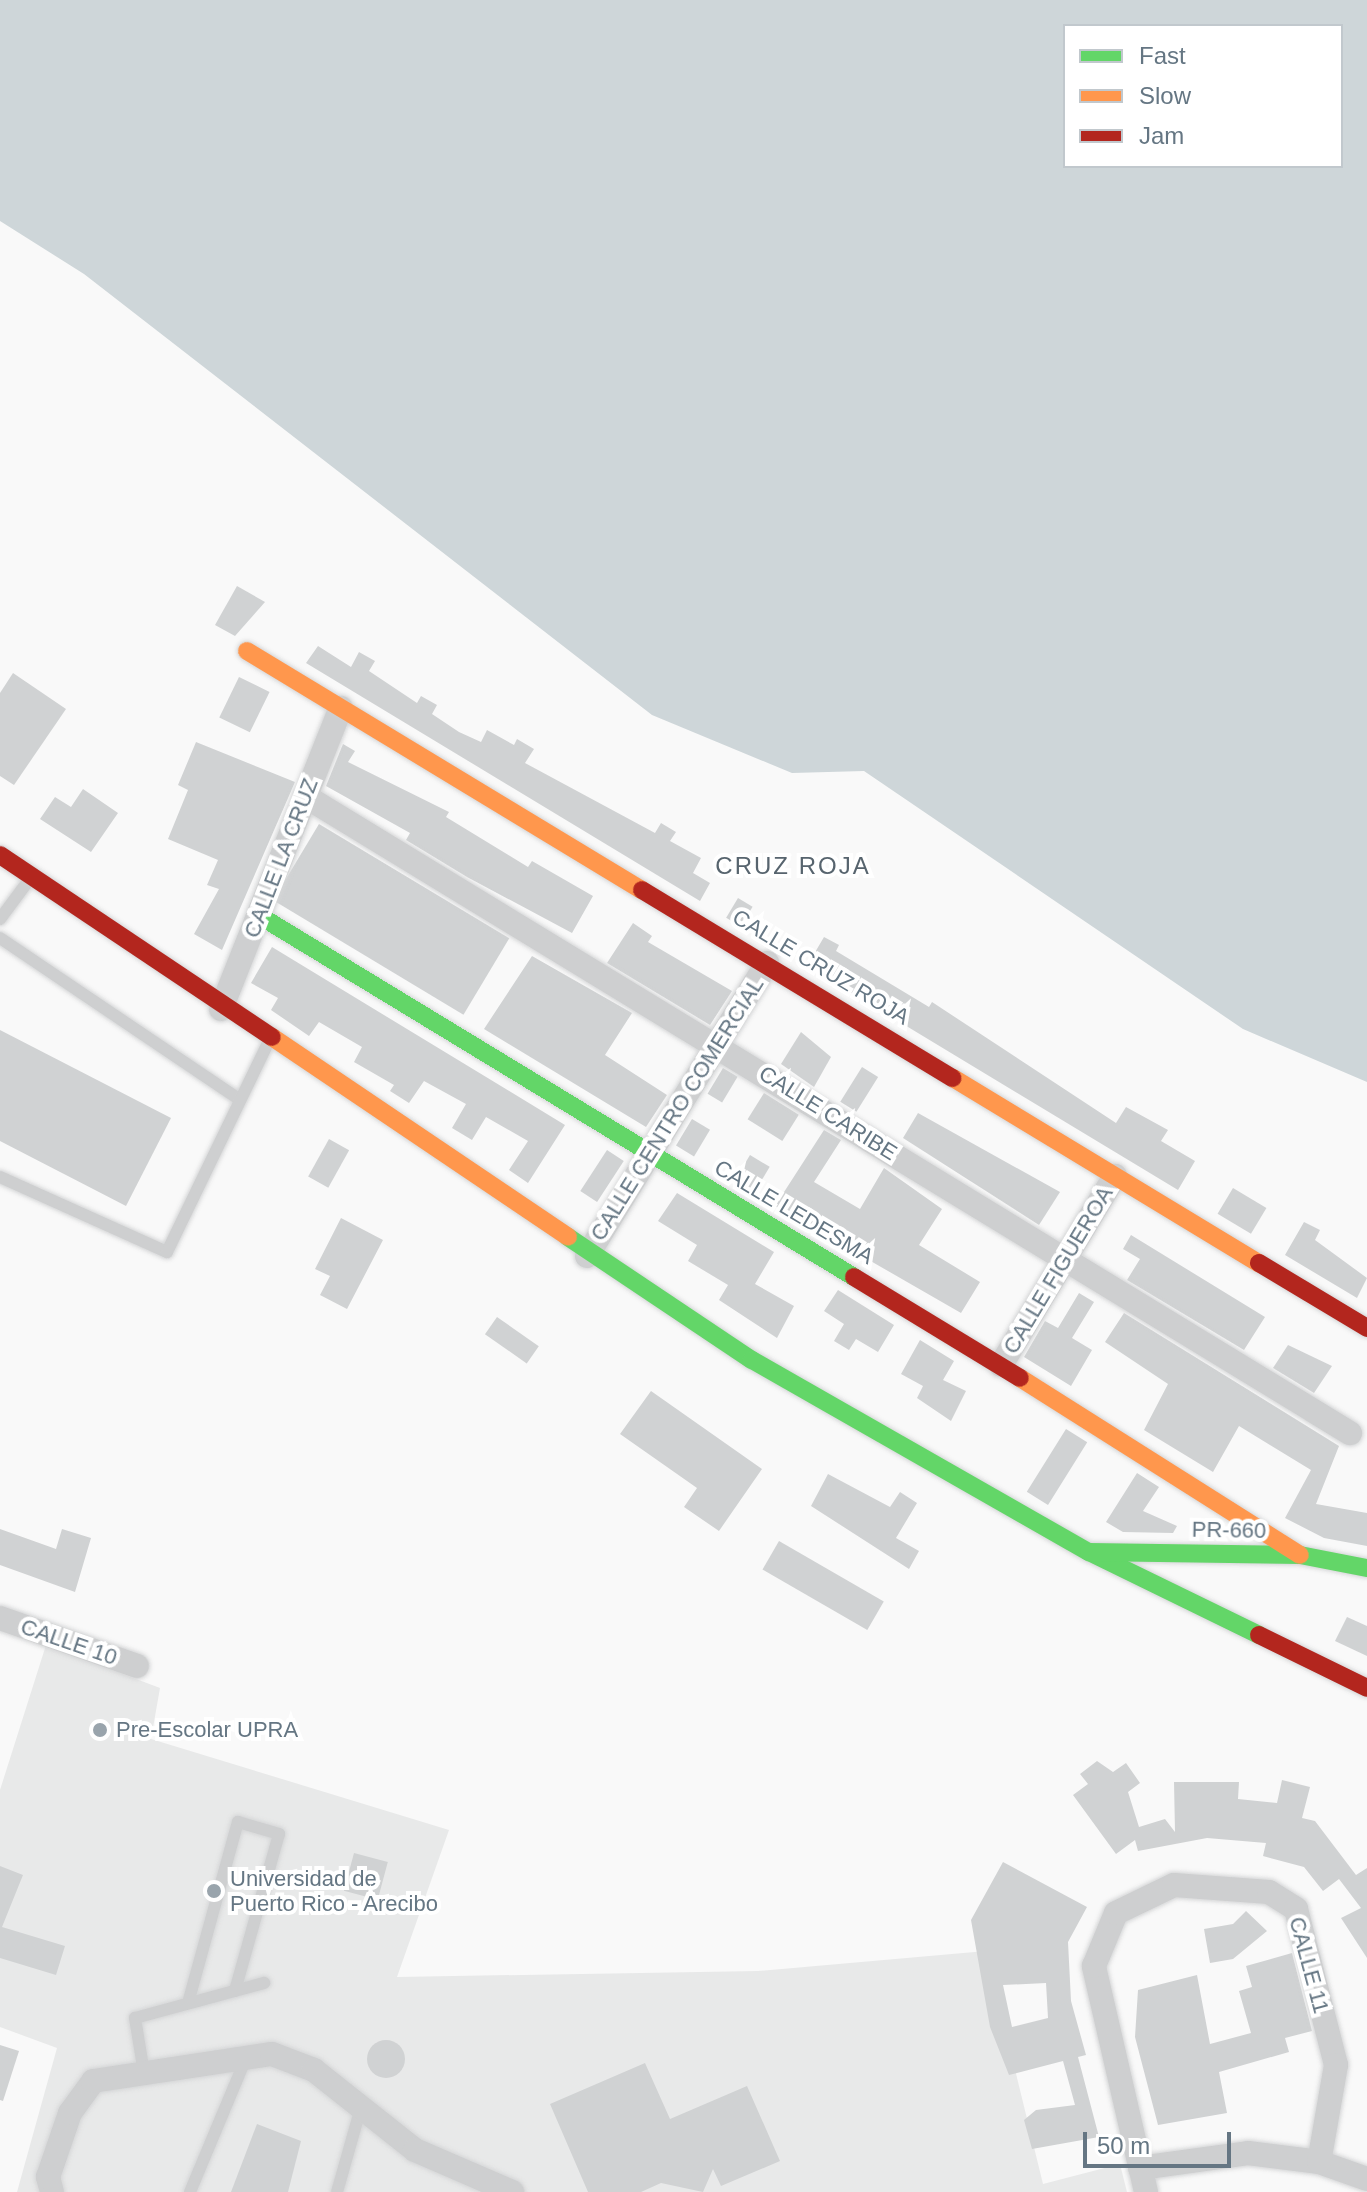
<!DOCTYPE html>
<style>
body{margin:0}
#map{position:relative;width:1367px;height:2192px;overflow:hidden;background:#f9f9f9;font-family:Arial,sans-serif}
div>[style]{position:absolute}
.built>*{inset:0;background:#e8e9e9}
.water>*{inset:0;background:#ced6d9}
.building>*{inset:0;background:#d0d2d3;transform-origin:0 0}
.round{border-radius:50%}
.roads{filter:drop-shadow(0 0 2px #d5d6d7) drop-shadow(0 0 2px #d5d6d7)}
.lane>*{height:12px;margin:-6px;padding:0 6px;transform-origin:6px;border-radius:6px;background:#cecfd0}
.street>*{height:24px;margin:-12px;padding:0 12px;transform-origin:12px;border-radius:12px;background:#cecfd0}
.fast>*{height:18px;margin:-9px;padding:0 9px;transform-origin:9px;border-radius:9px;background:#63d668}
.slow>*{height:18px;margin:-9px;padding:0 9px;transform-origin:9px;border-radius:9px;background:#ff974d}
.jam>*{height:18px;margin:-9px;padding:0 9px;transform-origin:9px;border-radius:9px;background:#b3261e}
.dots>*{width:22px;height:22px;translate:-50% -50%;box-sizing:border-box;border:4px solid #fff;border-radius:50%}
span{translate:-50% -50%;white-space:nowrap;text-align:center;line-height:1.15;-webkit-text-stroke:8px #fff;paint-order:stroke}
.street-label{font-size:22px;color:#657683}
.poi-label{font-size:22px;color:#657683}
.left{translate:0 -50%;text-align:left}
.neighbourhood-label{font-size:24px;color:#57646e;letter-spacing:2px}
.legend{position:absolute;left:1063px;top:24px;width:280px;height:144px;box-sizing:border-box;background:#fff;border:2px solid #c1c8cd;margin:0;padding:10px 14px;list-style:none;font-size:24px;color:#657683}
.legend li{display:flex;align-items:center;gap:16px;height:40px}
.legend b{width:40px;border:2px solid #c1c8cd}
.scale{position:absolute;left:1083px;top:2132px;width:148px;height:36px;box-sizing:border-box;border:4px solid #657683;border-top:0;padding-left:10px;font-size:24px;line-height:28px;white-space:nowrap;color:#657683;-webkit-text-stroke:6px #fff;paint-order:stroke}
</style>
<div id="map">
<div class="built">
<div style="clip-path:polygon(46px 1645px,160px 1688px,151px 1739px,449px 1830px,397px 1977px,758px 1971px,986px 1951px,1043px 2184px,1120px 2164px,1127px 2192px,17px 2192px,57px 2048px,0 2027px,0 1790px)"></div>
</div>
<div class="water">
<div style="clip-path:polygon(evenodd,0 0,1367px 0,1367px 1082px,1243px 1029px,864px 771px,792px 773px,652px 715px,84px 274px,0 221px,0 0,1341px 26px,1341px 166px,1065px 166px,1065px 26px,1341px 26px)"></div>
</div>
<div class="building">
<div style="clip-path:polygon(237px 586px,265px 602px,235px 636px,215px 625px)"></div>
<div style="clip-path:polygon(318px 646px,351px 667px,359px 652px,375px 661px,369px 671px,417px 703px,421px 696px,437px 705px,432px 714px,459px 732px,481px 742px,487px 730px,514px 745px,517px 739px,534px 749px,525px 763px,655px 833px,661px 823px,676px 832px,670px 841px,701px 858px,693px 873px,710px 883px,700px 901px,306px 663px)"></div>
<div style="clip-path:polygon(13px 673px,66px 709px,14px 785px,0 776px,0 693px)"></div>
<div style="left:239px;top:677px;width:34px;height:45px;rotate:26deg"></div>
<div style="clip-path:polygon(196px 742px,295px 782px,222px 950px,194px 934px,219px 889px,207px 885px,218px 860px,168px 839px,188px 790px,178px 785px)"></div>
<div style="clip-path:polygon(343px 744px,355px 751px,348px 762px,449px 812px,446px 817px,528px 867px,532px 861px,593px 896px,572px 933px,467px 877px,406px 840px,410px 833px,326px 786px)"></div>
<div style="clip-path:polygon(83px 789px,118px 813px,91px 852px,40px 819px,55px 797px,71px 807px)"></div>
<div style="left:319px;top:824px;width:222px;height:89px;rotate:31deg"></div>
<div style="left:738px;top:898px;width:17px;height:23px;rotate:31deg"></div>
<div style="clip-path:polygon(633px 923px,652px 936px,648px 942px,732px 991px,710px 1025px,607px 963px)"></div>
<div style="clip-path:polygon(824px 937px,839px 945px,836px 951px,929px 1007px,932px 1002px,1116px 1123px,1126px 1107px,1168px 1130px,1161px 1141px,1195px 1161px,1178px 1190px,807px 966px)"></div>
<div style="clip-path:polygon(272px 947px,565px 1125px,528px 1183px,509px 1170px,528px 1141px,486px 1117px,472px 1140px,452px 1128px,466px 1104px,424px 1081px,409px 1103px,390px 1091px,394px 1085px,354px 1062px,362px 1047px,319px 1022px,309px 1036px,271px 1010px,278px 998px,251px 983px)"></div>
<div style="clip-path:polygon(532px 956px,632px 1013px,605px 1055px,667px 1095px,646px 1127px,484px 1029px)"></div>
<div style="clip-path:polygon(0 1030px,171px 1118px,126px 1206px,0 1141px)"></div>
<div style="clip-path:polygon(801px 1032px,831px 1057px,814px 1087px,781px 1064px)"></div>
<div style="left:862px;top:1067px;width:19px;height:41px;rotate:32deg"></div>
<div style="left:723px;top:1068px;width:17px;height:30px;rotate:31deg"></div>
<div style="left:764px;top:1093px;width:41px;height:31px;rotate:32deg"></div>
<div style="clip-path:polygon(918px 1113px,1060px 1192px,1039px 1225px,903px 1138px)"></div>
<div style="left:692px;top:1119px;width:21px;height:31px;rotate:31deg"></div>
<div style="clip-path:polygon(824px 1130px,841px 1140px,814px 1182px,860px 1209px,884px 1168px,942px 1209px,919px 1245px,980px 1282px,961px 1313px,775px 1206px)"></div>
<div style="left:329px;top:1139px;width:23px;height:43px;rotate:29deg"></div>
<div style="left:607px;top:1150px;width:20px;height:49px;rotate:33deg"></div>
<div style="left:750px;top:1155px;width:23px;height:30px;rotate:31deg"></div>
<div style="left:1233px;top:1188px;width:39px;height:30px;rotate:31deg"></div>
<div style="clip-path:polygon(677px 1193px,774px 1252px,755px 1284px,794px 1306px,777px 1338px,719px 1300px,728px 1285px,688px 1261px,697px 1245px,658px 1221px)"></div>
<div style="clip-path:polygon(341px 1218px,383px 1240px,347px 1309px,320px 1295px,330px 1276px,315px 1269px)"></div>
<div style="clip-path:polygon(1304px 1222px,1320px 1230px,1315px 1240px,1367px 1278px,1357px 1298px,1285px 1255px)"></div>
<div style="clip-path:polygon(1131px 1235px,1265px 1317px,1244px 1350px,1127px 1280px,1140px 1259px,1123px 1249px)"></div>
<div style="clip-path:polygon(838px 1290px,894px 1325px,878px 1352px,856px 1339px,849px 1350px,834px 1341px,844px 1324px,824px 1311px)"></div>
<div style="clip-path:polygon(1079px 1293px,1094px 1302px,1072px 1338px,1092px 1350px,1071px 1386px,1024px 1357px,1045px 1321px,1058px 1328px)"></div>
<div style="clip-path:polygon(1124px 1313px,1339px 1446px,1316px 1504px,1367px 1513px,1367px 1546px,1324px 1538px,1285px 1518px,1311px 1470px,1239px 1426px,1213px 1472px,1144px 1430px,1168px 1384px,1105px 1342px)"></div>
<div style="left:497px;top:1317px;width:51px;height:21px;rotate:35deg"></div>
<div style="clip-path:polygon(920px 1340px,954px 1361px,943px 1380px,966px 1391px,951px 1421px,917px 1398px,923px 1386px,901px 1374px)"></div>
<div style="clip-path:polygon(1288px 1345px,1332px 1366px,1314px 1393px,1273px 1368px)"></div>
<div style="clip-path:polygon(651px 1391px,762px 1469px,719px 1531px,684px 1507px,697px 1488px,620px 1434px)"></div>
<div style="left:1066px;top:1429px;width:25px;height:74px;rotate:32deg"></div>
<div style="clip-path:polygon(1137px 1473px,1159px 1487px,1143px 1511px,1177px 1526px,1173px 1533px,1123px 1532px,1106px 1522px)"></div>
<div style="clip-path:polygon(828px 1474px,890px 1507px,900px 1492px,917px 1503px,896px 1538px,919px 1551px,909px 1569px,811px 1506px)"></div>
<div style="clip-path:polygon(0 1529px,56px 1549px,62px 1529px,91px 1538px,75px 1592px,0 1565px)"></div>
<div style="left:779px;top:1541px;width:121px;height:33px;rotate:30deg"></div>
<div style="clip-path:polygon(1347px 1617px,1367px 1626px,1367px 1656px,1335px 1641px)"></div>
<div style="clip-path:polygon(1097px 1761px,1113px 1772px,1126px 1763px,1140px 1783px,1128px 1792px,1139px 1827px,1165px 1819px,1175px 1832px,1174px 1782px,1239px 1782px,1238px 1799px,1277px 1803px,1282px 1780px,1310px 1787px,1302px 1818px,1315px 1821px,1356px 1875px,1367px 1868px,1367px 1958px,1341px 1918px,1361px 1908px,1339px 1879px,1323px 1891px,1304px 1867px,1263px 1856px,1266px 1843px,1207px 1838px,1138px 1851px,1135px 1840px,1116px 1854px,1073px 1795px,1088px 1784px,1080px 1774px)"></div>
<div style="left:354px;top:1853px;width:35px;height:39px;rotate:15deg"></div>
<div style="clip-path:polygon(evenodd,1003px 1862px,1087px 1907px,1068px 1942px,1071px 2001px,1086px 2055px,1078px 2057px,1099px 2137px,1032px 2149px,1024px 2120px,1036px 2110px,1075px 2105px,1063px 2061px,1009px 2075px,990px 2027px,971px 1920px,1003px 1862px,1046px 1983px,1048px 2018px,1012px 2027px,1003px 1985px,1046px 1983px)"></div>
<div style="clip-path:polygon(0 1866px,23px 1875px,2px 1927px,65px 1946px,56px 1975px,0 1958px)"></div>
<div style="clip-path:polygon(1246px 1911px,1267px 1931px,1233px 1959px,1210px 1963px,1204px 1929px,1233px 1924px)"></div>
<div style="clip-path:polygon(1292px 1953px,1312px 2031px,1285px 2038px,1289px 2052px,1219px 2072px,1227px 2113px,1158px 2125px,1135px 2037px,1138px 1990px,1197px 1975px,1210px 2044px,1251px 2033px,1239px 1991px,1252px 1987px,1246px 1966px)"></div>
<div class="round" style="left:367px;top:2040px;width:38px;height:38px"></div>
<div style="clip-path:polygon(0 2045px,19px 2051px,3px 2101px,0 2100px)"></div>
<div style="clip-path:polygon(645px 2063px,670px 2119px,747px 2086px,780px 2161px,721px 2186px,713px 2169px,703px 2192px,661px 2183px,641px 2192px,588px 2192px,550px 2104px)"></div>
<div style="clip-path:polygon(257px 2124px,301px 2141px,288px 2192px,231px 2192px)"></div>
</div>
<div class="roads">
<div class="lane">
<div style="left:0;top:919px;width:49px;rotate:-53.4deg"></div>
<div style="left:0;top:938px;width:286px;rotate:34deg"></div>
<div style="left:0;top:1177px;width:183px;rotate:24.2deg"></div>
<div style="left:167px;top:1252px;width:234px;rotate:-64.2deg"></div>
<div style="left:188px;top:2003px;width:188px;rotate:-74.6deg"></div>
<div style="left:238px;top:1822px;width:43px;rotate:16.3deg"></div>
<div style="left:279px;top:1834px;width:163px;rotate:105.7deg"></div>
<div style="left:144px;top:2073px;width:56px;rotate:-99.3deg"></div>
<div style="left:135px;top:2018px;width:134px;rotate:-15.2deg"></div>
<div style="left:190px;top:2192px;width:145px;rotate:-67.3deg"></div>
<div style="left:337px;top:2192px;width:88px;rotate:-74.2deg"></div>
</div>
<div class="street">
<div style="left:305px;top:796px;width:1224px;rotate:31.37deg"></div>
<div style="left:221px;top:1009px;width:324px;rotate:-68.3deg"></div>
<div style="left:587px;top:1256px;width:344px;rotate:-58.4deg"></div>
<div style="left:1001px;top:1365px;width:221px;rotate:-58.9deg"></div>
<div style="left:0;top:1618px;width:145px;rotate:19.3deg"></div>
<div style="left:1140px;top:2168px;width:109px;rotate:-7.9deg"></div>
<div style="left:1248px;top:2153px;width:72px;rotate:7.2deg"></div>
<div style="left:1319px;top:2162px;width:51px;rotate:19.5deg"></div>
<div style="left:52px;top:2192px;width:16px;rotate:-105deg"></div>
<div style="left:48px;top:2177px;width:68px;rotate:-71deg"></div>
<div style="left:70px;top:2113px;width:39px;rotate:-54deg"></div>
<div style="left:93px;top:2081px;width:181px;rotate:-8.6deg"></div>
<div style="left:272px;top:2054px;width:45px;rotate:20.9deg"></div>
<div style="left:314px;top:2070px;width:129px;rotate:38.4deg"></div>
<div style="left:415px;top:2150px;width:106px;rotate:23.4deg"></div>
<div style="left:1146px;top:2192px;width:232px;rotate:-103deg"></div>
<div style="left:1094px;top:1966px;width:57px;rotate:-67.5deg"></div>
<div style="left:1116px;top:1913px;width:64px;rotate:-25.8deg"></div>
<div style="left:1174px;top:1885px;width:95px;rotate:4.2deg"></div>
<div style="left:1269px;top:1892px;width:32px;rotate:32deg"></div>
<div style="left:1296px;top:1909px;width:161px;rotate:75.6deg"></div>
<div style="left:1336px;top:2065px;width:98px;rotate:99.9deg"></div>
</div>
<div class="fast">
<div style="left:260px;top:916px;width:695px;rotate:31.29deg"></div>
<div style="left:568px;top:1237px;width:221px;rotate:33.8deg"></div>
<div style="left:752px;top:1360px;width:388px;rotate:29.7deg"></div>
<div style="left:1089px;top:1552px;width:189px;rotate:26deg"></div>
<div style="left:1089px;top:1552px;width:211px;rotate:0.8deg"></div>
<div style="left:1300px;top:1555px;width:68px;rotate:11deg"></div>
</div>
<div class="slow">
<div style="left:247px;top:651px;width:462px;rotate:31.2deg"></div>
<div style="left:272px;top:1037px;width:357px;rotate:34deg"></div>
<div style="left:953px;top:1078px;width:358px;rotate:31.2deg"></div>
<div style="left:1020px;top:1378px;width:331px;rotate:32.3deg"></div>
</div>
<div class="jam">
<div style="left:0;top:855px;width:327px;rotate:33.8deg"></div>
<div style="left:642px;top:890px;width:363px;rotate:31.2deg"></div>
<div style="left:1259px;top:1263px;width:126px;rotate:31deg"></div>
<div style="left:854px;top:1277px;width:194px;rotate:31.3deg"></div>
<div style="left:1259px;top:1635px;width:120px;rotate:26.1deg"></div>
</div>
</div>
<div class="dots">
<div style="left:100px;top:1730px;background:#99a4ac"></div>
<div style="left:214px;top:1891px;background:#99a4ac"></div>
</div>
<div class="street-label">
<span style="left:281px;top:858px;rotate:-69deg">CALLE LA CRUZ</span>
<span style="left:821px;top:967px;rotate:31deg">CALLE CRUZ ROJA</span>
<span style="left:677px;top:1109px;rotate:-58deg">CALLE CENTRO COMERCIAL</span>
<span style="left:828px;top:1113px;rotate:32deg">CALLE CARIBE</span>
<span style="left:794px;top:1212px;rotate:31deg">CALLE LEDESMA</span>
<span style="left:1058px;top:1270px;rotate:-59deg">CALLE FIGUEROA</span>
<span style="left:1229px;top:1530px;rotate:1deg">PR-660</span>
<span style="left:69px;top:1642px;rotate:19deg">CALLE 10</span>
<span style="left:1309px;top:1965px;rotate:75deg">CALLE 11</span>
</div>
<div class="poi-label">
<span class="left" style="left:116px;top:1730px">Pre-Escolar UPRA</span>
<span class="left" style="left:230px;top:1891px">Universidad de<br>Puerto Rico - Arecibo</span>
</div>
<div class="neighbourhood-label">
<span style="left:793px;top:866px">CRUZ ROJA</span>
</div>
<ul class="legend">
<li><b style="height:10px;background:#63d668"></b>Fast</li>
<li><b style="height:10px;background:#ff974d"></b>Slow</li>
<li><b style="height:10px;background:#b3261e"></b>Jam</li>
</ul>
<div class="scale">50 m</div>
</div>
